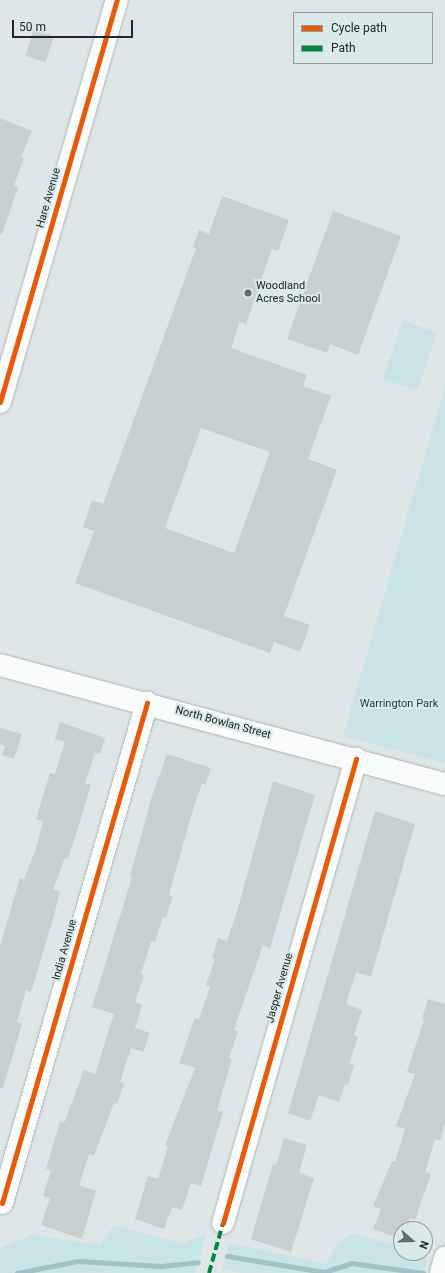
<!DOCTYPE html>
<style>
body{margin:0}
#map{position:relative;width:445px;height:1273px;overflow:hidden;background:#dee6e7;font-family:Roboto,sans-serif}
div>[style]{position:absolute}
.green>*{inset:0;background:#c8e4e6;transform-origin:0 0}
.stream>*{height:5px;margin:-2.5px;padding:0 2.5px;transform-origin:2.5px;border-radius:2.5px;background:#a0c2c4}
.building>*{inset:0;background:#c8cfd0;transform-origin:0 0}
.roads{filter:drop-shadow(0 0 1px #adb3b4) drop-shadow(0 0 1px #adb3b4)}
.minor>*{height:22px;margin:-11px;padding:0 11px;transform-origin:11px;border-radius:11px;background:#fafbfb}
.quiet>*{height:4px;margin-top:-2px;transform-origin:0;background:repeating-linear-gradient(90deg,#00873e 0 8px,transparent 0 12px)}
.cycleway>*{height:5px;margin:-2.5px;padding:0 2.5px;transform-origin:2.5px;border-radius:2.5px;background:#e8590c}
.dots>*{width:11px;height:11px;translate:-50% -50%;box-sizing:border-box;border:2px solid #daeaeb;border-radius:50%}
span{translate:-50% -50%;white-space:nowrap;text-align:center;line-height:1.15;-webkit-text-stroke:4px #daeaeb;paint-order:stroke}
.street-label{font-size:11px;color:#212727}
.poi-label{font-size:11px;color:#212727}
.left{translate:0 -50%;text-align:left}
.park-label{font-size:11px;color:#133d40}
.legend{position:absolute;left:293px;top:12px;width:140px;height:52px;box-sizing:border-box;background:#daeaeb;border:1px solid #909c9d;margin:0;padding:5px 7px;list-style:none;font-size:12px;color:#212727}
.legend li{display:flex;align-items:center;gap:8px;height:20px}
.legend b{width:20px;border:1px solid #909c9d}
.north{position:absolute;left:393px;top:1221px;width:40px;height:40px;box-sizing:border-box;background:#daeaeb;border:1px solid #909c9d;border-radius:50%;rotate:110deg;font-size:11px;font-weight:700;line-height:16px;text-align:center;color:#212727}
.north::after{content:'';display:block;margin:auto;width:14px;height:18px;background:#636a6a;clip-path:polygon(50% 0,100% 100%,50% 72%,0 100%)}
.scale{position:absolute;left:12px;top:20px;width:121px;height:18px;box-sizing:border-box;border:2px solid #212727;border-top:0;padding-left:5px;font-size:12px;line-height:14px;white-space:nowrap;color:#212727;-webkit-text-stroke:3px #daeaeb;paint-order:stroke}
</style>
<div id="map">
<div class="green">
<div style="left:403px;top:321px;width:36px;height:61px;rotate:19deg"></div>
<div style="clip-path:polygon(445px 387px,445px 763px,343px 736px)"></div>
<div style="clip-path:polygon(114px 1225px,183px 1244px,206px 1233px,195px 1273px,0 1273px,0 1248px,31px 1235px,101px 1245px)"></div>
<div style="clip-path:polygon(353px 1233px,401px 1248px,401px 1253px,417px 1253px,428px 1257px,423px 1273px,242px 1273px,222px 1269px,230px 1243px,326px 1264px,339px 1243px)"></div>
</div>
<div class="stream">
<div style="left:227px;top:1256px;width:98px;rotate:9.4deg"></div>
<div style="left:324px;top:1272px;width:28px;rotate:-18deg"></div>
<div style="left:351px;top:1263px;width:73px;rotate:7.9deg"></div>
<div style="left:17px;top:1273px;width:62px;rotate:-11.1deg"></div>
<div style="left:78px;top:1261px;width:83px;rotate:3.4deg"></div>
<div style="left:161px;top:1266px;width:37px;rotate:-6deg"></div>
</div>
<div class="building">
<div style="left:34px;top:30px;width:21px;height:27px;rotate:19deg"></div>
<div style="clip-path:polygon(0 118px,32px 131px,21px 157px,24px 158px,14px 186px,18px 188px,2px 234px,0 234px)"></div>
<div style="clip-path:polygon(evenodd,222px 196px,289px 220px,278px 251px,272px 249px,246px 324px,240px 322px,231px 348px,307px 375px,303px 386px,331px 396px,308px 459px,337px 470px,284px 616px,310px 625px,300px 652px,274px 642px,270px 653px,75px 583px,94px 531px,83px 527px,92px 500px,103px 504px,196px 248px,193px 247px,199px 230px,209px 234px,222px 196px,201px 428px,270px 452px,234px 553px,165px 528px,201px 428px)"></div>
<div style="clip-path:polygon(333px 211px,401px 236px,358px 355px,330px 344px,327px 353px,287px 339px)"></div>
<div style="clip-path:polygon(60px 722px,105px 738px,100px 754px,95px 753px,85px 783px,91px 785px,83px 812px,68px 859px,65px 858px,53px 889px,60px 892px,53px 919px,31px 992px,26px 990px,17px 1022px,22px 1024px,3px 1088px,0 1088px,0 946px,20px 878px,24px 880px,36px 848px,43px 821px,36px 819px,50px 773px,55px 774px,65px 742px,55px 739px)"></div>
<div style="clip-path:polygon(0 728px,22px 734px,14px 759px,2px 755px,5px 746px,0 744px)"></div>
<div style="clip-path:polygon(167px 754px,211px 768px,205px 785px,202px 783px,191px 816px,169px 895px,173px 896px,166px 917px,163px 917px,155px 942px,151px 941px,141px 974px,144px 975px,135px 1002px,142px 1005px,135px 1028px,150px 1033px,143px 1052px,131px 1048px,120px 1082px,124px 1084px,117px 1104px,114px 1103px,94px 1155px,89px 1154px,79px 1185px,96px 1191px,82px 1239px,41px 1225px,50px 1198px,43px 1196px,51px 1170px,46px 1169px,60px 1121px,64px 1123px,84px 1070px,95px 1074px,114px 1014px,92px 1007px,132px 877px,130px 876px,152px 796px)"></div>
<div style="clip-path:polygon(273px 781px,315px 795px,270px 948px,263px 945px,234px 1030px,238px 1032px,229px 1058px,232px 1059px,217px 1111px,223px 1112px,201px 1186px,191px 1183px,182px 1210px,172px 1207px,164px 1229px,135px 1219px,148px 1176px,158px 1179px,168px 1146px,165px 1145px,195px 1068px,179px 1063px,195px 1018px,199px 1019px,210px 987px,206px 985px,215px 959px,212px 958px,218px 938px,227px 941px,238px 908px)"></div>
<div style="clip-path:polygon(375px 811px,415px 824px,371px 977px,356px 972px,346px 1004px,362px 1010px,354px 1036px,358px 1037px,349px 1064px,354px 1065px,348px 1085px,345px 1084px,339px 1102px,319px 1095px,310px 1121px,288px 1113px)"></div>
<div style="clip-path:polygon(428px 999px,445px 1004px,445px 1124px,440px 1140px,435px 1139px,425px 1172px,431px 1174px,415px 1220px,410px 1218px,406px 1229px,401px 1229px,401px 1239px,373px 1229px,381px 1209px,373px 1206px,392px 1161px,395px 1162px,405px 1129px,396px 1126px,415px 1074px,407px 1072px,424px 1020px,422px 1019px)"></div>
<div style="clip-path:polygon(284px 1138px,307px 1145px,299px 1173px,314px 1178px,291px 1252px,251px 1239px,273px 1164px,276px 1165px)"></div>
</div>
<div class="roads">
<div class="minor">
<div style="left:0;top:402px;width:419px;rotate:-73.8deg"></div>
<div style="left:0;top:665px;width:461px;rotate:15deg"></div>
<div style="left:2px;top:1203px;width:521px;rotate:-73.83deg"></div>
<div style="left:223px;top:1223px;width:483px;rotate:-74deg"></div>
<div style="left:441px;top:1273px;width:16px;rotate:-75deg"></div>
</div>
</div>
<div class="quiet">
<div style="left:209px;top:1273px;width:52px;rotate:-74.4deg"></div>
</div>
<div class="cycleway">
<div style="left:0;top:402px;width:419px;rotate:-73.8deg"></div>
<div style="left:2px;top:1203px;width:521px;rotate:-73.83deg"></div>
<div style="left:223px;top:1223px;width:483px;rotate:-74deg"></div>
</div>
<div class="dots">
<div style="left:248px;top:293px;background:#636a6a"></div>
</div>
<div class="street-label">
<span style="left:49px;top:198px;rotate:-74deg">Hare Avenue</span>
<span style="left:223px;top:723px;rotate:15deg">North Bowlan Street</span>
<span style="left:65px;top:950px;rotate:-74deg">India Avenue</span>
<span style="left:280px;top:988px;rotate:-74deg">Jasper Avenue</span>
</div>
<div class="poi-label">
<span class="left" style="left:256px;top:293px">Woodland<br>Acres School</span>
</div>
<div class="park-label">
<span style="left:399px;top:704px">Warrington Park</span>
</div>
<ul class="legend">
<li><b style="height:5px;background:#e8590c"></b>Cycle path</li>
<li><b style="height:5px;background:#00873e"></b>Path</li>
</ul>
<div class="north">N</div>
<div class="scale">50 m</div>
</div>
